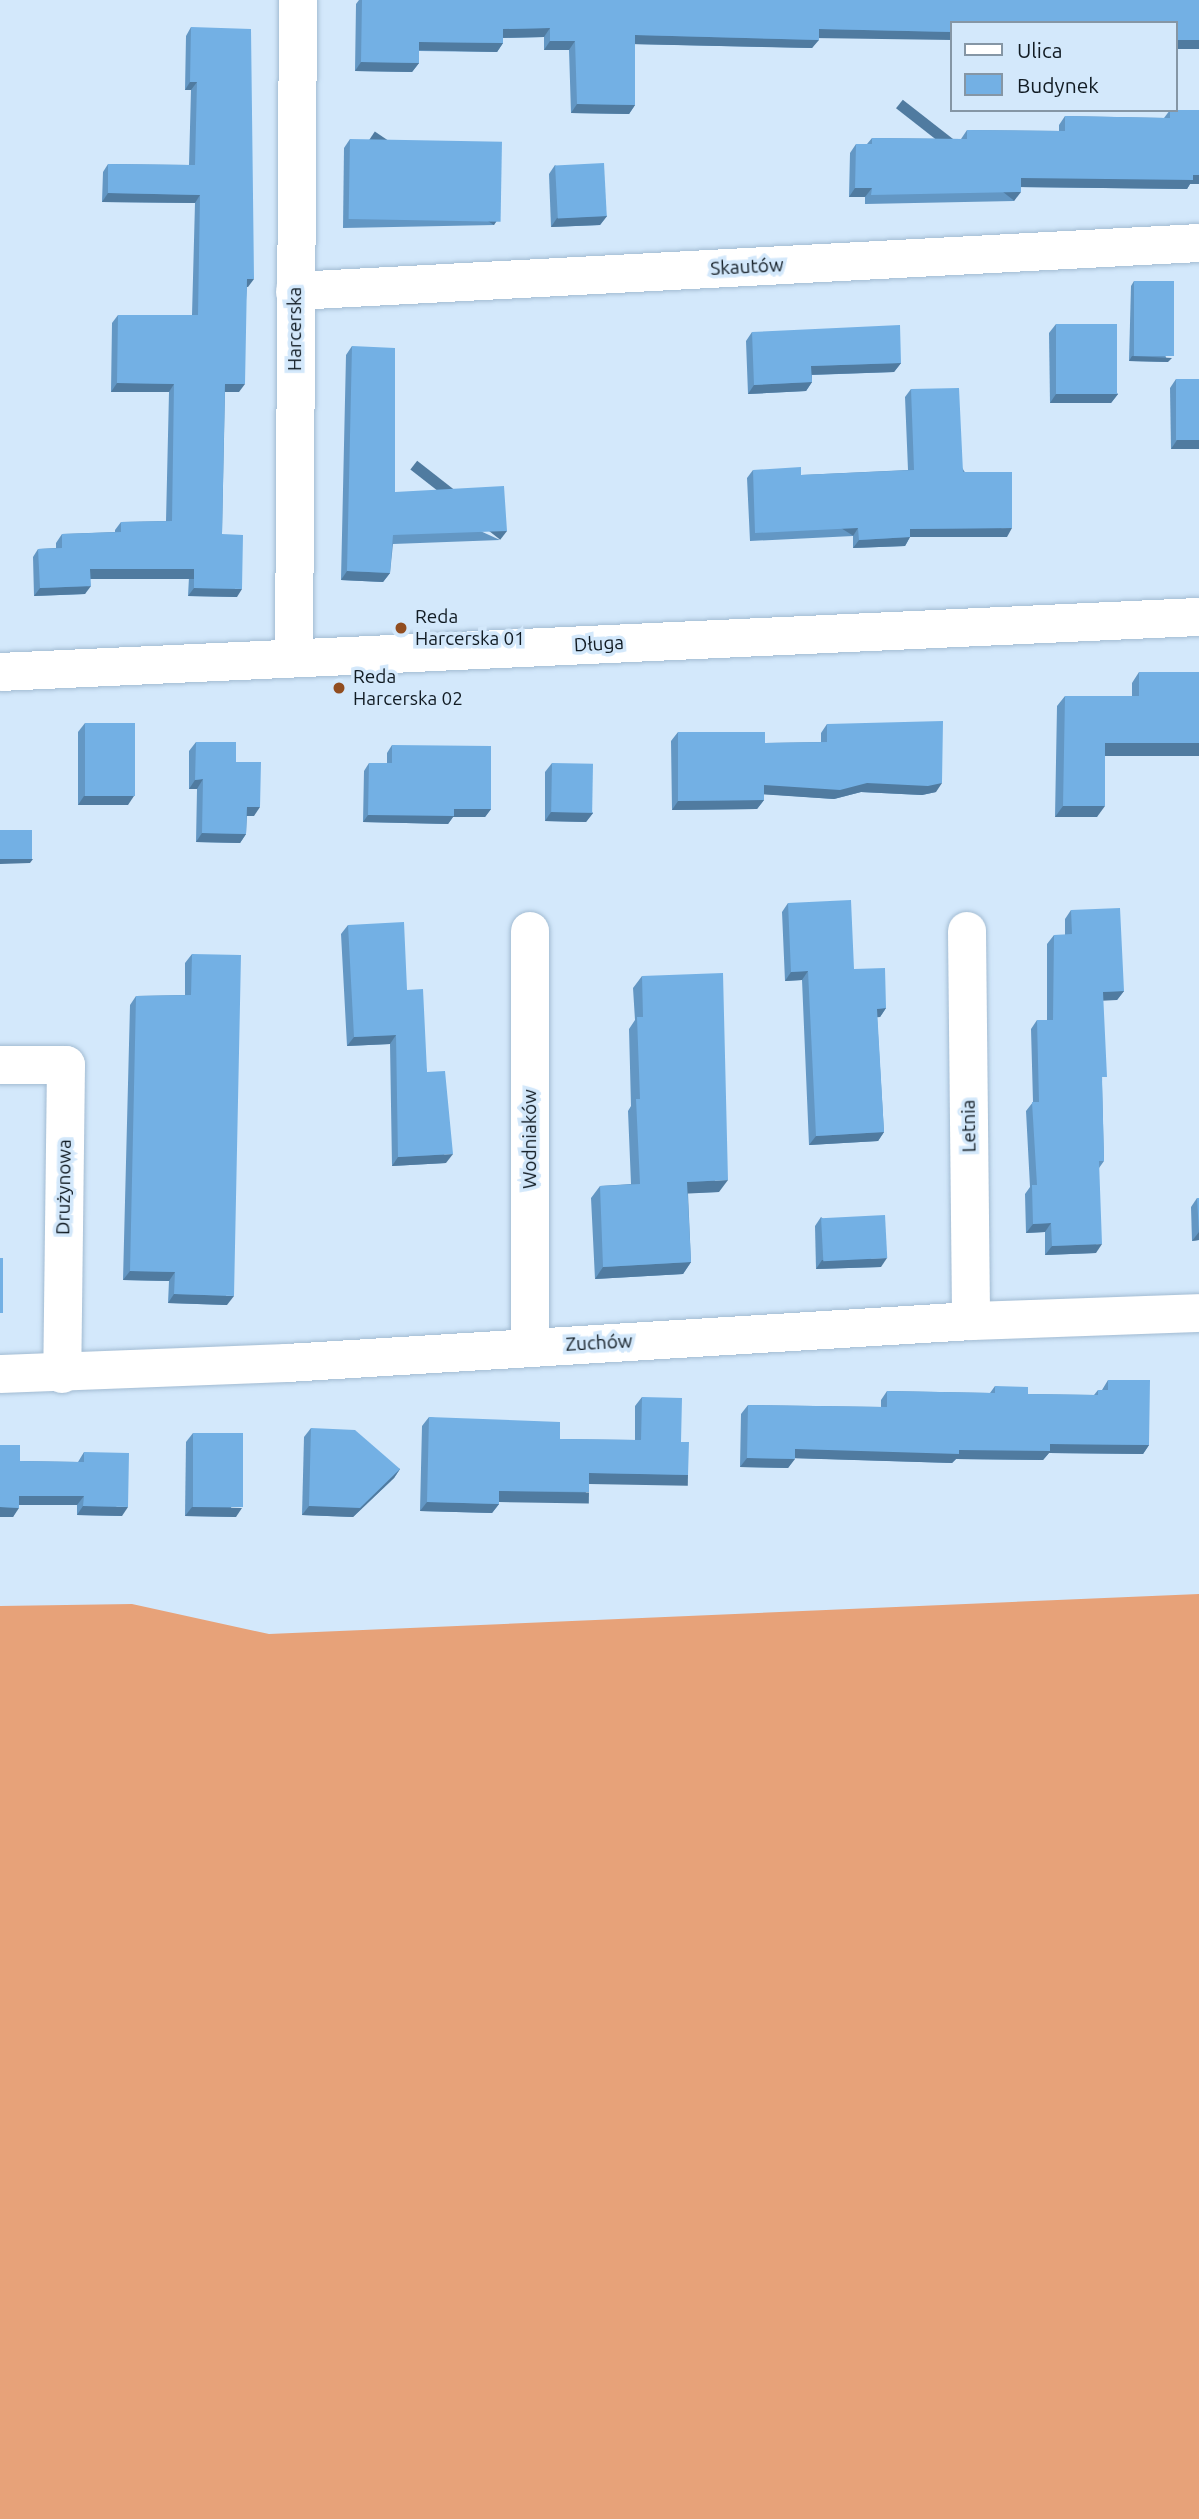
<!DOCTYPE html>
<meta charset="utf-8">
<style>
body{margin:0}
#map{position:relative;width:1199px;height:2519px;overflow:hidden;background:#d3e8fb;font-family:Ubuntu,sans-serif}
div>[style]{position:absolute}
.forest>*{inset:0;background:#e7a279}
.roads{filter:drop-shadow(0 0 2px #a2bbd2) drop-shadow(0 0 2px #a2bbd2)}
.minor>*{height:38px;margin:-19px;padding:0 19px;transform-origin:19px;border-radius:19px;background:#fff}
.wall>*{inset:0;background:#6397c4}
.shaded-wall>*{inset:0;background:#507ba0;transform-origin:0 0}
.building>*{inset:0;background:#73b0e4;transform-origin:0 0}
.dots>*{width:19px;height:19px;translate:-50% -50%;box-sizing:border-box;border:4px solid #d3e8fb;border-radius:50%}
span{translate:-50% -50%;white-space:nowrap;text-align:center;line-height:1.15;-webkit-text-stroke:7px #d3e8fb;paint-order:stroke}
.street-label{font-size:19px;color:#111b23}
.poi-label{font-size:19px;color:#111b23}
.left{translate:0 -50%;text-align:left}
.legend{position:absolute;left:950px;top:21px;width:228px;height:91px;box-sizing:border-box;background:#d3e8fb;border:2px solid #8596a5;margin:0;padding:9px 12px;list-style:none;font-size:21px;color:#111b23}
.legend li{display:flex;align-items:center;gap:14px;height:35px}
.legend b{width:35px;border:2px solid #8596a5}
</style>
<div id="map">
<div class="forest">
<div style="clip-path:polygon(1199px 1594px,1199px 2519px,0 2519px,0 1606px,132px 1604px,269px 1634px)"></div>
</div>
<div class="roads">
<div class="minor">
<div style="left:295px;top:291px;width:905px;rotate:-3.04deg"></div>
<div style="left:294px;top:657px;width:657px;rotate:-89.65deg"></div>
<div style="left:0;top:672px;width:1200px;rotate:-2.63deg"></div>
<div style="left:530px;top:931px;width:416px;rotate:90deg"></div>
<div style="left:967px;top:931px;width:390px;rotate:89.4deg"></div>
<div style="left:0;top:1065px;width:66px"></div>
<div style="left:66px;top:1065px;width:309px;rotate:90.7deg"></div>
<div style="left:0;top:1374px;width:287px;rotate:-2.2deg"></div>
<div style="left:287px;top:1363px;width:685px;rotate:-3.51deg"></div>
<div style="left:971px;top:1321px;width:228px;rotate:-2deg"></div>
</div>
</div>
<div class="wall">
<div style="clip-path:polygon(359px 0,1199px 0,1199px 49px,1176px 49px,1176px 23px,819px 38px,812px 48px,635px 44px,635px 105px,629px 114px,571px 113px,569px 50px,544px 50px,544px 37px,503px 38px,503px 43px,497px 52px,419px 51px,419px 63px,412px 72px,355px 71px,356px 4px)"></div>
<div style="clip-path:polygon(191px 27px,248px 287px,247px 287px,239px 392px,225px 392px,222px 534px,237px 597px,188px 596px,189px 577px,91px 577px,85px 594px,34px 596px,33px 557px,38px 549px,56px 548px,56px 543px,62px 534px,115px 532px,115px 530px,121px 522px,166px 521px,169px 392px,111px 392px,112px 323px,118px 315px,192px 315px,195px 203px,102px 202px,103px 172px,108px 164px,189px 165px,191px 90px,185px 90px,186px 36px)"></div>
<div style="clip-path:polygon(1170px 110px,1199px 110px,1199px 184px,1190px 184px,1187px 189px,1021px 187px,1014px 201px,865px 204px,865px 197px,849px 197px,850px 153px,856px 144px,867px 144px,872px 138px,961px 139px,967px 130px,1059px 131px,1059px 125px,1065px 116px,1164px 118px)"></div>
<div style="clip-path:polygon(350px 139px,500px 216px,494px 225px,343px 228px,344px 148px)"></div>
<div style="clip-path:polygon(555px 165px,607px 216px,600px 225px,551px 227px,549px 174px)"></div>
<div style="clip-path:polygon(1134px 281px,1168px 362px,1129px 361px,1131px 286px)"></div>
<div style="clip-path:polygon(1056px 324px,1118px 394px,1111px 403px,1050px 403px,1049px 333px)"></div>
<div style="clip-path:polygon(752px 332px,901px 363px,894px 372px,812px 375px,812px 382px,806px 391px,748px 394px,746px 341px)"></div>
<div style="clip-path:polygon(352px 346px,395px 492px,500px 540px,393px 544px,390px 573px,383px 582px,341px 580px,346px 355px)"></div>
<div style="clip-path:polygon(1176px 379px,1199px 449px,1171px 449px,1170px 388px)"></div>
<div style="clip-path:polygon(911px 389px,1007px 537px,910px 537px,905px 546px,853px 548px,853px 536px,750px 541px,747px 478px,753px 470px,801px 475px,908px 470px,905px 397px)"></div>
<div style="clip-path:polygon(1139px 672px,1199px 672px,1199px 754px,1105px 754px,1097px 817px,1055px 817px,1057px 706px,1065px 696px,1132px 696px,1132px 683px)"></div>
<div style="clip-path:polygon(85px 723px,128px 805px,78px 805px,78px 732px)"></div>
<div style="clip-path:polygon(827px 724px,936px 792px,922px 795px,861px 792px,834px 799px,764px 794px,764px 800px,757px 809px,672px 810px,671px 741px,678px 732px,765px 743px,821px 742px,821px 733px)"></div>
<div style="clip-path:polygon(196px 742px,236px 762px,254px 816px,247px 816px,246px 834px,240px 843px,196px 842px,197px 789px,189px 789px,189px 751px)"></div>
<div style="clip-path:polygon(392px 745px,491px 809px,485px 817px,453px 817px,448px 824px,363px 822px,364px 771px,369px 763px,387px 763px,387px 753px)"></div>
<div style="clip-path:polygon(552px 763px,593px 813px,586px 822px,545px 821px,545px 772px)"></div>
<div style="clip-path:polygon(788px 903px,854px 969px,886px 1008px,880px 1017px,877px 1017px,884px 1132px,878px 1141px,809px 1145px,802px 980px,785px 981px,782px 912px)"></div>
<div style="clip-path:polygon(1071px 910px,1124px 991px,1117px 1000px,1103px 1000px,1102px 1084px,1104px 1161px,1099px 1168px,1096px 1253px,1045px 1255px,1045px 1232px,1026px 1233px,1025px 1194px,1030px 1187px,1026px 1111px,1033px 1102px,1031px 1029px,1037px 1020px,1047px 1020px,1047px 944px,1054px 935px,1065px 935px,1065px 919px)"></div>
<div style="clip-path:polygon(348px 925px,407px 990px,427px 1072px,446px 1163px,392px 1166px,390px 1044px,347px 1046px,341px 934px)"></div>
<div style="clip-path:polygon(192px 954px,227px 1305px,168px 1303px,169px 1281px,123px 1280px,130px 1005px,136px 996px,185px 995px,185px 963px)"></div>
<div style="clip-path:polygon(642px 976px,719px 1192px,688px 1193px,691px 1262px,683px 1274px,595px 1279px,591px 1198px,600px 1186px,631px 1184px,628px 1111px,631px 1106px,629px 1029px,635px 1020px,633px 988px)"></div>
<div style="clip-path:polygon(1197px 1198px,1199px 1198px,1199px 1240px,1192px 1241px,1191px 1207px)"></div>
<div style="clip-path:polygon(821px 1217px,881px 1267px,816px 1269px,815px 1226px)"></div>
<div style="clip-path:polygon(1108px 1380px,1149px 1445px,1143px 1454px,1049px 1453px,1043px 1460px,956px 1459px,952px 1463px,795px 1458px,788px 1468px,740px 1467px,741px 1414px,748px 1405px,881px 1407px,881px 1400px,887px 1391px,990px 1393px,995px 1386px,1028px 1394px,1094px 1395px,1098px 1390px,1102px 1390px)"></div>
<div style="clip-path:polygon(642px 1397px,681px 1442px,688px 1475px,682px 1484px,589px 1483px,583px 1501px,499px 1500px,499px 1504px,492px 1513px,420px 1511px,422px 1426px,429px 1417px,560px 1439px,635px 1440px,635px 1406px)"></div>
<div style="clip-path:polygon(311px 1428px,400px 1469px,394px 1478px,353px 1517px,302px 1515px,304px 1437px)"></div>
<div style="clip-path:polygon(193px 1433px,236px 1517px,185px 1516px,186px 1442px)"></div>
<div style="clip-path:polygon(0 1445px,20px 1461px,78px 1462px,84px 1452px,122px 1516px,77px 1515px,77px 1505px,19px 1505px,13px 1517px,0 1517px)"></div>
</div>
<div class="shaded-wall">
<div style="clip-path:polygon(550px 28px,544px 37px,497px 38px,503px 29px)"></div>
<div style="clip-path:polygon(819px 29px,952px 32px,952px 40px,812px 38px)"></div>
<div style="clip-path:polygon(635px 35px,819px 40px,812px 48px,629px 44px)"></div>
<div style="left:1176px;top:40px;width:23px;height:9px"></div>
<div style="clip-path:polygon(550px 41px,575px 41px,569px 50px,544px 50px)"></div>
<div style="clip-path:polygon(419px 42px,503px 43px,497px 52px,413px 50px)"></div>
<div style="clip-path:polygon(361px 62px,419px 63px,412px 72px,355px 71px)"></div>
<div style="clip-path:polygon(190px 82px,197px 82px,191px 90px,185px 90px)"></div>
<div style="clip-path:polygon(577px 104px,635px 105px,629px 114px,571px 113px)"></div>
<div style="clip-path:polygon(1193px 175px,1199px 175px,1199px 184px,1190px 184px,1187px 189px,1014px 187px,1021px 178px)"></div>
<div style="clip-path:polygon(855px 188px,872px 188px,865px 197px,849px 197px)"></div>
<div style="left:1021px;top:192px;width:11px;height:150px;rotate:128deg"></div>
<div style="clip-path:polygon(108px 193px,200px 195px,195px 203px,102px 202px)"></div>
<div style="left:500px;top:216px;width:11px;height:151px;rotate:124deg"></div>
<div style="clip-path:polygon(607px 216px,600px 225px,551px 227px,557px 218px)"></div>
<div style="clip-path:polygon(247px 279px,254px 279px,248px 287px,241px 287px)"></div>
<div style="clip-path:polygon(1132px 356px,1172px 358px,1168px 362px,1129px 361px)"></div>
<div style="clip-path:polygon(901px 363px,894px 372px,805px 375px,811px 366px)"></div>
<div style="clip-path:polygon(812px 382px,806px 391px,748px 394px,754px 385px)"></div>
<div style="clip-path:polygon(117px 383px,174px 384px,169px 392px,111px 392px)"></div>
<div style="clip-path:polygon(225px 384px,245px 384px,239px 392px,220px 392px)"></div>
<div style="clip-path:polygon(1056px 394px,1118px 394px,1111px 403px,1050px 403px)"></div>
<div style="clip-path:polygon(1177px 440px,1199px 440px,1199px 449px,1171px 449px)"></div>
<div style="left:858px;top:528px;width:9px;height:103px;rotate:122deg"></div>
<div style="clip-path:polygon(1012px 528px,1007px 537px,904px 537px,910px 529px)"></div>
<div style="left:507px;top:531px;width:11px;height:114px;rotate:128deg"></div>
<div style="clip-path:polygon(910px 537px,905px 546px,853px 548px,859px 540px)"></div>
<div style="left:90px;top:569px;width:104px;height:10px"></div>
<div style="clip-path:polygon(347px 571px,390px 573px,383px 582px,341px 580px)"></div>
<div style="clip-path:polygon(91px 586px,85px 594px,34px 596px,40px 588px)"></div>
<div style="clip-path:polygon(194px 588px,242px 589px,237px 597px,188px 596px)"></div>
<div style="left:1105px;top:743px;width:94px;height:13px"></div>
<div style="clip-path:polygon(203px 779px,197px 789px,189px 789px,195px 780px)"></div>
<div style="clip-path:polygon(867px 783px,942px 783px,936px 792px,922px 795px,861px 792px,834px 799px,758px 794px,764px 785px)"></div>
<div style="clip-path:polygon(84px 796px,134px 796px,128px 805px,78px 805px)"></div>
<div style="clip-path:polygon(764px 800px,757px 809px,672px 810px,678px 801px)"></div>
<div style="clip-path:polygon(1063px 806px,1105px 806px,1097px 817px,1055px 817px)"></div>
<div style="clip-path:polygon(247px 807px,260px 807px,254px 816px,241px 816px)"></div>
<div style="clip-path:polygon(454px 809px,491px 809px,485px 817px,453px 817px,448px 824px,363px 822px,368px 815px)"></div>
<div style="clip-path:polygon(551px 812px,593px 813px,586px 822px,545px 821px)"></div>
<div style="clip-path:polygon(202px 833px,246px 834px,240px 843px,196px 842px)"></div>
<div style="clip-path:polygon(0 859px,33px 859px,30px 863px,0 864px)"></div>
<div style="clip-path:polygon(808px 971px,802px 980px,785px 981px,791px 972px)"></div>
<div style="clip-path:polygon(1124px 991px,1117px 1000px,1097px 1001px,1103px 992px)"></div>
<div style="clip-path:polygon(886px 1008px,880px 1017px,870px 1018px,877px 1009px)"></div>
<div style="clip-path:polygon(396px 1035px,390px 1044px,347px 1046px,354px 1037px)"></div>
<div style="clip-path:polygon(884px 1132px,878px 1141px,809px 1145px,816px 1136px)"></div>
<div style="clip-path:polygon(453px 1154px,446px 1163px,392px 1166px,398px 1157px)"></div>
<div style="clip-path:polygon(728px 1180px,719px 1192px,679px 1194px,687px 1182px)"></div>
<div style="clip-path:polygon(1051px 1223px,1045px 1232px,1026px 1233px,1033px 1224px)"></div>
<div style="clip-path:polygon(1199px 1232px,1199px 1240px,1192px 1241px)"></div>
<div style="clip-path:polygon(1102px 1244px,1096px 1253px,1045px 1255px,1052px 1246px)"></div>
<div style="clip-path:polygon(887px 1258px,881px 1267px,816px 1269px,822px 1260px)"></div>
<div style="clip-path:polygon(691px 1262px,683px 1274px,595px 1279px,603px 1267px)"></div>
<div style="clip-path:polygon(130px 1271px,175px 1272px,169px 1281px,123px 1280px)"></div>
<div style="clip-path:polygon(174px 1294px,234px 1296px,227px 1305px,168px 1303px)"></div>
<div style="clip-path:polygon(1050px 1444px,1149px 1445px,1143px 1454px,1049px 1453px,1043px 1460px,956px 1459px,952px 1463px,788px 1458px,795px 1449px,959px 1450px)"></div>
<div style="clip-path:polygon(747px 1458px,795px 1459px,788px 1468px,740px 1467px)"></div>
<div style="clip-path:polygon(400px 1469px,394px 1478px,353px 1517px,302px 1515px,309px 1506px)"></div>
<div style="left:589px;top:1473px;width:99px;height:11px;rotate:1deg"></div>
<div style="left:499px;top:1491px;width:90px;height:11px;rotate:1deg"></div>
<div style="clip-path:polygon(19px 1496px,84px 1496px,77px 1505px,13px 1505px)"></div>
<div style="clip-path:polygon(427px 1502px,499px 1504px,492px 1513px,420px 1511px)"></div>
<div style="clip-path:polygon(83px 1506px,128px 1507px,122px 1516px,77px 1515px)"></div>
<div style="clip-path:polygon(0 1507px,19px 1508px,13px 1517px,0 1517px)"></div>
<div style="clip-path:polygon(192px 1507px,242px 1508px,236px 1517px,185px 1516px)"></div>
</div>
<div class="building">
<div style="clip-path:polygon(362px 0,1199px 0,1199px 40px,1176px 40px,1176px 23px,952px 23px,952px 32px,819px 29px,819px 40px,635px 35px,635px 105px,577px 104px,575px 41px,550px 41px,550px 28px,503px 29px,503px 43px,419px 42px,419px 63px,361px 62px)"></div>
<div style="clip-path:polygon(191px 27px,251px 29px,254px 279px,247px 279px,245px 384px,225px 384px,222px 534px,243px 535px,242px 589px,194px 588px,194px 569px,90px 569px,91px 586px,40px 588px,38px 549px,62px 548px,62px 534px,121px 532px,121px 522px,172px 521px,174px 384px,117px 383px,118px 315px,198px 315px,200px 195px,108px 193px,108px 164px,195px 165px,197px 82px,190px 82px)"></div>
<div style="clip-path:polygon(1170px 110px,1199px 110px,1199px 175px,1193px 175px,1193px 180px,1021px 178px,1021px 192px,871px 195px,872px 188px,855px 188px,856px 144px,872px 144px,872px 138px,967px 139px,967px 130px,1065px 131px,1065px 116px,1170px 118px)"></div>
<div style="left:350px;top:139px;width:152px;height:80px;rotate:1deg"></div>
<div style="left:604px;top:163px;width:53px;height:49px;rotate:87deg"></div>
<div style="left:1134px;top:281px;width:40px;height:75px"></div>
<div style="left:1056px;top:324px;width:61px;height:70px"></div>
<div style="clip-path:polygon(900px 325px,901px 363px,811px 366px,812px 382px,754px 385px,752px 332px)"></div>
<div style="clip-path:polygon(352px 346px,395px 348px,395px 492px,504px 486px,507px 531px,393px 535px,390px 573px,347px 571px)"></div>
<div style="left:1176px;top:379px;width:23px;height:61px"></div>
<div style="clip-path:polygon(959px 388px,963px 472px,1012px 472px,1012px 528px,910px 529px,910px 537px,859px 540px,858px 528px,755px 533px,753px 470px,801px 467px,801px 475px,914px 470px,911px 389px)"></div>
<div style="clip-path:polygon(1139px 672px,1199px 672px,1199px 743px,1105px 743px,1105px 806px,1063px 806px,1065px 696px,1139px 696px)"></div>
<div style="clip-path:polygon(943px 721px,942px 783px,928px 786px,867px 783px,840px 790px,764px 785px,764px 800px,678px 801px,678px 732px,765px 732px,765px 743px,827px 742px,827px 724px)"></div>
<div style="left:85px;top:723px;width:50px;height:73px"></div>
<div style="clip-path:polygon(196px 742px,236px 742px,236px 762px,261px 762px,260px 807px,247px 807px,246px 834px,202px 833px,203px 779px,195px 780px)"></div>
<div style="clip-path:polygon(392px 745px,491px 746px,491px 809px,454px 809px,454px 816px,368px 815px,369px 763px,392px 763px)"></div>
<div style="left:552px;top:763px;width:41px;height:49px;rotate:1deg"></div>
<div style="left:0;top:830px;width:32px;height:29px"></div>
<div style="clip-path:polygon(851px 900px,854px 969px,885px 968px,886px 1008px,877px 1009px,884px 1132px,816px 1136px,808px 971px,791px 972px,788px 903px)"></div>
<div style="clip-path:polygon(1120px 908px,1124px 991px,1103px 992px,1107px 1077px,1102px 1077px,1104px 1161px,1099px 1161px,1102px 1244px,1052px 1246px,1051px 1223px,1033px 1224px,1032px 1185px,1037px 1185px,1032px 1102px,1039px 1102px,1037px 1020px,1053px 1020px,1054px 935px,1072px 934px,1071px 910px)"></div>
<div style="clip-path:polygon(404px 922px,407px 990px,423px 989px,427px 1072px,445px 1071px,453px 1154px,398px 1157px,396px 1035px,354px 1037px,348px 925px)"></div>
<div style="clip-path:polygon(192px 954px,241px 955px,234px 1296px,174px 1294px,175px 1272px,130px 1271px,136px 996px,191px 995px)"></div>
<div style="clip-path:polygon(723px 973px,728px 1180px,687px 1182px,691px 1262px,603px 1267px,600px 1186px,640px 1184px,636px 1099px,640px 1099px,637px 1017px,643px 1017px,642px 976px)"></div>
<div style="clip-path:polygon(1197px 1198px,1199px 1198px,1199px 1232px)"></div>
<div style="left:885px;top:1215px;width:43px;height:64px;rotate:87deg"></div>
<div style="left:0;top:1258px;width:3px;height:55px"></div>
<div style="clip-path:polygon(1108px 1380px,1150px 1380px,1149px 1445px,1050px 1444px,1050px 1451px,959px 1450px,959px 1454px,795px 1449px,795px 1459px,747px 1458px,748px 1405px,887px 1407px,887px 1391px,995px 1393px,995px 1386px,1028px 1387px,1028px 1394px,1098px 1395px,1098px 1390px,1108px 1390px)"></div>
<div style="clip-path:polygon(642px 1397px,682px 1398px,681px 1442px,689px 1442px,688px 1475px,589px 1473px,589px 1492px,499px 1491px,499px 1504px,427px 1502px,429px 1417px,560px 1422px,560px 1439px,641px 1440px)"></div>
<div style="clip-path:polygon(311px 1428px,355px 1430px,400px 1469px,360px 1508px,309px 1506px)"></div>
<div style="left:193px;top:1433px;width:50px;height:74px"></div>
<div style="clip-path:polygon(0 1445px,20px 1445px,20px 1461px,84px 1462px,84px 1452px,129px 1453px,128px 1507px,83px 1506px,84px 1496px,19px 1496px,19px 1508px,0 1507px)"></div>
</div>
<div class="dots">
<div style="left:401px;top:628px;background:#914d20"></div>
<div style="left:339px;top:688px;background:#914d20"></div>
</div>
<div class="street-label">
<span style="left:747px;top:267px;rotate:-3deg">Skautów</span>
<span style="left:295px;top:329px;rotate:-90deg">Harcerska</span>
<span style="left:599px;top:644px;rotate:-3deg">Długa</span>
<span style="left:969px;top:1126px;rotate:-91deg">Letnia</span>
<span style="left:530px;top:1139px;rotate:-90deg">Wodniaków</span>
<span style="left:64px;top:1187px;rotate:-89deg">Drużynowa</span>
<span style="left:599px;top:1343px;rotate:-3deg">Zuchów</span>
</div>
<div class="poi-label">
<span class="left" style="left:415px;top:628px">Reda<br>Harcerska 01</span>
<span class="left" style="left:353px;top:688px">Reda<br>Harcerska 02</span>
</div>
<ul class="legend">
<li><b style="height:9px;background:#fff"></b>Ulica</li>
<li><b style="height:19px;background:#73b0e4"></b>Budynek</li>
</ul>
</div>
